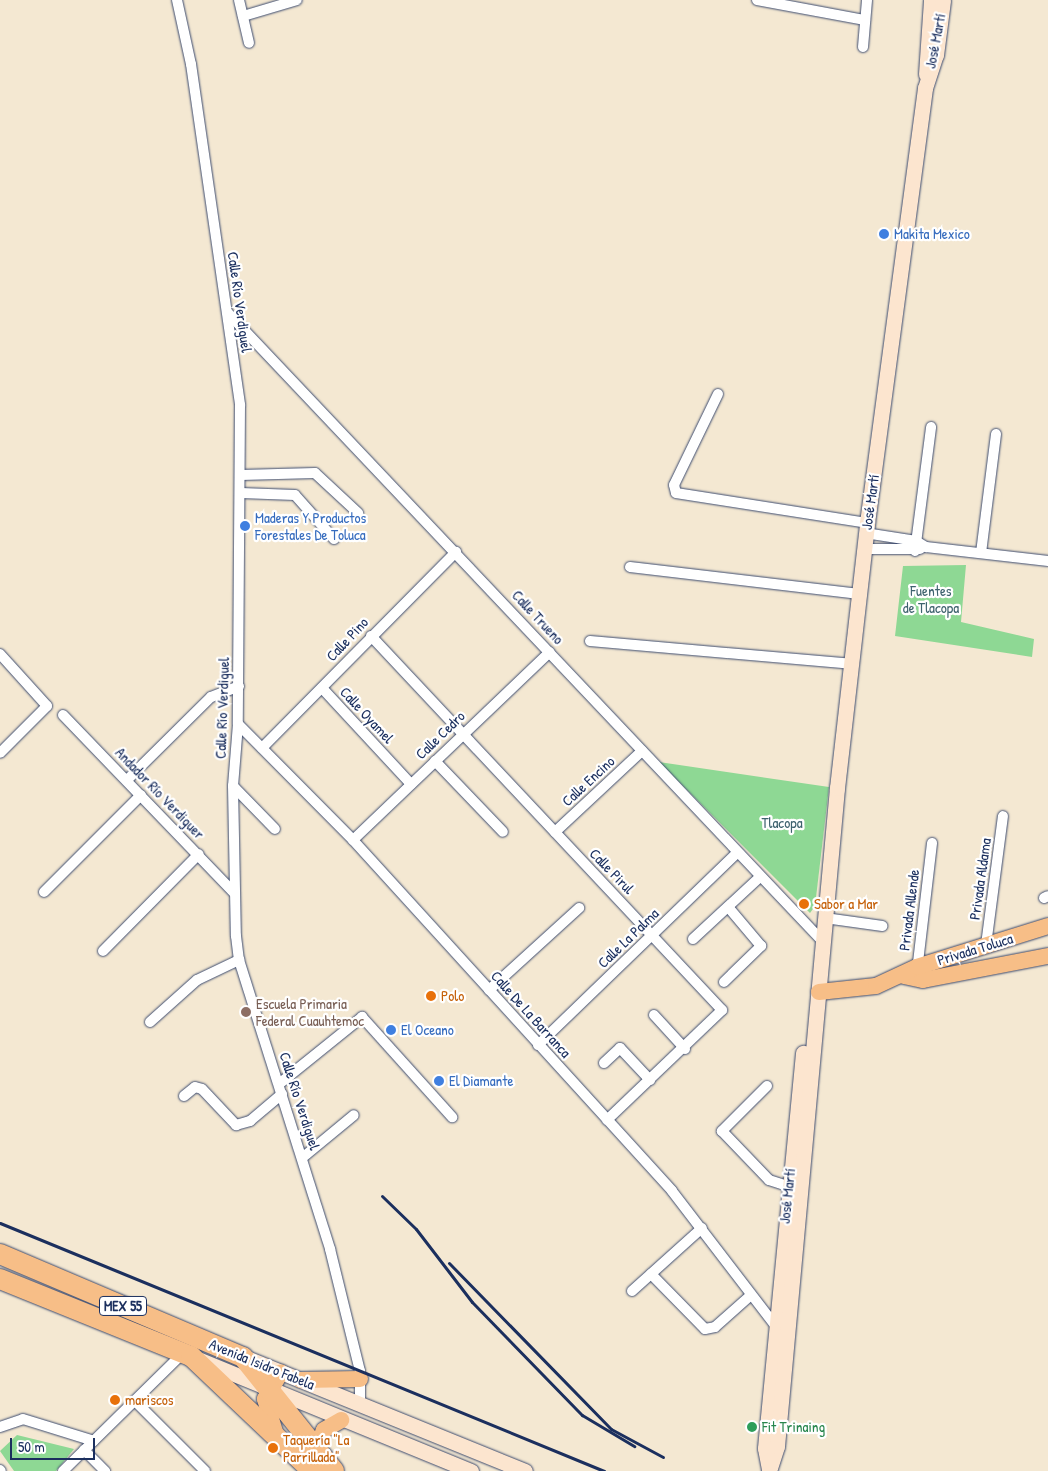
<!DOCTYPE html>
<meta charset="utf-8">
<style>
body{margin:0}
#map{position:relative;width:1048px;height:1471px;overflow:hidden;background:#f4e8d2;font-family:"Patrick Hand",sans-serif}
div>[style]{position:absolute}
.green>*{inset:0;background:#8ed894}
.roads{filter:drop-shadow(0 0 1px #3c4b6f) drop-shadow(0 0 1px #3c4b6f)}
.street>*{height:10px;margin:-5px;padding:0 5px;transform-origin:5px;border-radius:5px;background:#fff}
.secondary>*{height:15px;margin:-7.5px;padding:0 7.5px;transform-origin:7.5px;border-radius:7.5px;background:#fce5cf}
.primary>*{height:16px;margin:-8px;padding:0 8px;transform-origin:8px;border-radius:8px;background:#f7be87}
.highway>*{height:20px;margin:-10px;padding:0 10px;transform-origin:10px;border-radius:10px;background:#f7be87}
.rail>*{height:3px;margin:-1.5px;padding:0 1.5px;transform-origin:1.5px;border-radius:1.5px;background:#1b2f5e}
.dots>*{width:14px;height:14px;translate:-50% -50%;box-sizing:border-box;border:2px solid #fff;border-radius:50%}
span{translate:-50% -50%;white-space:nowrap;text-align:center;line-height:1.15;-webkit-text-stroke:4.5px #fff;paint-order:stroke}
.shield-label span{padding:1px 4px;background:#fff;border:1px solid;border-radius:4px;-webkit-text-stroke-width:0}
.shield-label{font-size:14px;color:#1b2f5e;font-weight:700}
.street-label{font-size:15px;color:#1b2f5e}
.shop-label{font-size:15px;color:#366cbe}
.left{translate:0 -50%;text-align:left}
.park-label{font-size:15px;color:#3e626e}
.food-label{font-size:15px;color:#c56008}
.education-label{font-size:15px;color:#785e54}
.leisure-label{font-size:15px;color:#27864d}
.scale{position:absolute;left:10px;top:1438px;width:85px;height:22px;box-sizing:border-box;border:2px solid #1b2f5e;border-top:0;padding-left:6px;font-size:15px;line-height:18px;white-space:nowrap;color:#1b2f5e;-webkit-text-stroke:4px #fff;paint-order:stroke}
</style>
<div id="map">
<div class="green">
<div style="clip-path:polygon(966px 565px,961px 622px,1034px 639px,1032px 657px,895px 636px,903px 566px)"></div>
<div style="clip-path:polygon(659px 762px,829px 787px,815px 906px,810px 913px)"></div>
<div style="clip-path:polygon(17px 1435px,74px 1449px,56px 1471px,14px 1471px,0 1451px)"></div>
</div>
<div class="roads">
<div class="street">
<div style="left:177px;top:0;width:66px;rotate:77.7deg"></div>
<div style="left:191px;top:64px;width:345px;rotate:81.8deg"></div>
<div style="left:240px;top:405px;width:319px;rotate:90.4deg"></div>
<div style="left:238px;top:724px;width:62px;rotate:94.6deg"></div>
<div style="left:233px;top:786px;width:150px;rotate:88.9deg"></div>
<div style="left:236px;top:936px;width:24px;rotate:83deg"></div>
<div style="left:239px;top:960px;width:303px;rotate:72.5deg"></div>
<div style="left:330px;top:1249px;width:126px;rotate:76.2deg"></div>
<div style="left:360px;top:1371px;width:33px;rotate:90deg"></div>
<div style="left:239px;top:0;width:44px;rotate:76.9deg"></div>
<div style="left:757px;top:0;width:110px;rotate:10.5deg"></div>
<div style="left:243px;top:16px;width:56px;rotate:-16.5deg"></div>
<div style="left:863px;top:47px;width:47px;rotate:-85.1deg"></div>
<div style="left:227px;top:312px;width:870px;rotate:46.58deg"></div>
<div style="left:718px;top:394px;width:101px;rotate:115.8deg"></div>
<div style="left:674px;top:485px;width:8px;rotate:76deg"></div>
<div style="left:676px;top:493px;width:193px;rotate:8.9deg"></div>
<div style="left:241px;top:475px;width:74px;rotate:-1.5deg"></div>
<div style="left:315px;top:473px;width:59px;rotate:42.9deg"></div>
<div style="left:241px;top:493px;width:54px;rotate:2.1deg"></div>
<div style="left:295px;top:495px;width:59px;rotate:48.4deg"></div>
<div style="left:865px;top:533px;width:52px;rotate:8.9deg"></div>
<div style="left:916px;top:541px;width:12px;rotate:31deg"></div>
<div style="left:926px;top:547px;width:123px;rotate:6.5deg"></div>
<div style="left:864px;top:549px;width:56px"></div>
<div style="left:915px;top:551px;width:125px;rotate:-82.6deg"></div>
<div style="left:981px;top:553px;width:120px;rotate:-82.8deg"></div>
<div style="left:630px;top:567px;width:231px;rotate:6.7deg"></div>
<div style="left:371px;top:636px;width:513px;rotate:46.82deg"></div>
<div style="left:722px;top:1010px;width:159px;rotate:136.3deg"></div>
<div style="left:590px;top:641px;width:262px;rotate:5deg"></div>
<div style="left:0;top:654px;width:70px;rotate:47.9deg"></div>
<div style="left:47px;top:706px;width:66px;rotate:135deg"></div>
<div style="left:322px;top:688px;width:131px;rotate:47.2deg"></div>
<div style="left:63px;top:715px;width:248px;rotate:46.1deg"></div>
<div style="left:238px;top:724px;width:163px;rotate:45.2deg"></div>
<div style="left:353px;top:840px;width:474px;rotate:47.7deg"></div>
<div style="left:672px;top:1191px;width:174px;rotate:52.5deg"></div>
<div style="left:262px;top:748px;width:276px;rotate:-45.3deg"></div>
<div style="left:435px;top:761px;width:98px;rotate:46.2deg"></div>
<div style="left:127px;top:780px;width:118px;rotate:-44.7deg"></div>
<div style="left:211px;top:697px;width:30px;rotate:-21deg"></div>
<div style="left:233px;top:786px;width:60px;rotate:45.7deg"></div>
<div style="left:555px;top:832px;width:119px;rotate:-43deg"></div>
<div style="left:353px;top:840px;width:272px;rotate:-43.7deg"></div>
<div style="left:44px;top:892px;width:137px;rotate:-45deg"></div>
<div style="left:1044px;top:898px;width:4px;rotate:-27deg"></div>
<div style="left:825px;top:918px;width:58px;rotate:8deg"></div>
<div style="left:693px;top:939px;width:91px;rotate:-42.8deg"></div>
<div style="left:986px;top:945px;width:130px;rotate:-82.5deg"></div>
<div style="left:103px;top:951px;width:136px;rotate:-45.3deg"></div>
<div style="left:917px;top:971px;width:129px;rotate:-83.3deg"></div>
<div style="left:724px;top:982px;width:52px;rotate:-44.2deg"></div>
<div style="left:761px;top:946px;width:51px;rotate:-130.2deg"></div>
<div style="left:489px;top:990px;width:122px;rotate:-42.3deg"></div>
<div style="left:654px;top:1015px;width:46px;rotate:47.6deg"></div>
<div style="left:150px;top:1022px;width:63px;rotate:-41.8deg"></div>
<div style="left:197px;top:980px;width:47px;rotate:-25.5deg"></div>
<div style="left:538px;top:1045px;width:277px;rotate:-44deg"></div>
<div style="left:604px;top:1063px;width:22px;rotate:-43deg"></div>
<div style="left:620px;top:1048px;width:44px;rotate:46.8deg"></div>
<div style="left:279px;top:1084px;width:107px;rotate:-38.9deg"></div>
<div style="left:362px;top:1017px;width:135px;rotate:48deg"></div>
<div style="left:767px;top:1086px;width:64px;rotate:135deg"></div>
<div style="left:722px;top:1131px;width:68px;rotate:46.2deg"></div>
<div style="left:769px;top:1180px;width:26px;rotate:18deg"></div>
<div style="left:184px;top:1096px;width:14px;rotate:-39deg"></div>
<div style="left:195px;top:1087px;width:7px;rotate:16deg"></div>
<div style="left:202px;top:1089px;width:50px;rotate:46.6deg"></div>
<div style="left:236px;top:1125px;width:15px;rotate:-16deg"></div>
<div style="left:250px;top:1121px;width:42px;rotate:-40.2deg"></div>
<div style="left:302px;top:1158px;width:67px;rotate:-39.6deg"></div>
<div style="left:651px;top:1274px;width:77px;rotate:45.5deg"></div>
<div style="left:705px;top:1329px;width:10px;rotate:-11deg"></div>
<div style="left:715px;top:1327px;width:48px;rotate:-41.6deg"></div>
<div style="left:632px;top:1291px;width:94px;rotate:-42deg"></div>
<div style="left:135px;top:1401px;width:99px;rotate:45deg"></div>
<div style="left:0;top:1427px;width:24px;rotate:-19deg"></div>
<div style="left:23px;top:1419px;width:74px;rotate:17.2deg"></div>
<div style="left:84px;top:1450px;width:30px;rotate:45deg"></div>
<div style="left:0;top:1470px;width:1px;rotate:45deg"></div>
<div style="left:63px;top:1471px;width:168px;rotate:-44.5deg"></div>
</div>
<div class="secondary">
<div style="left:926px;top:74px;width:74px;rotate:-86.1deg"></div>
<div style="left:244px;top:1357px;width:303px;rotate:22.1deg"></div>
<div style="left:200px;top:1360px;width:293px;rotate:22.3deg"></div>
<div style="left:769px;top:1469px;width:21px;rotate:-101deg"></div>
<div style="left:765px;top:1448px;width:397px;rotate:-84.5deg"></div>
<div style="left:769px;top:1471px;width:26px;rotate:-72deg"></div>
<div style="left:777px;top:1446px;width:661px;rotate:-84.79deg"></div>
<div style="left:837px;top:788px;width:267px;rotate:-83.5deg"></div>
<div style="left:867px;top:523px;width:439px;rotate:-82.4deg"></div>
<div style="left:925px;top:88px;width:35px;rotate:-72deg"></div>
<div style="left:936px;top:55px;width:55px;rotate:-82.7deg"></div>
</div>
<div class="primary">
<div style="left:904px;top:976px;width:19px;rotate:12deg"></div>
<div style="left:923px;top:980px;width:127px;rotate:-10.9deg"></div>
<div style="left:819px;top:992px;width:57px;rotate:-6deg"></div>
<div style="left:876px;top:986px;width:45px;rotate:-24.9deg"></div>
<div style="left:917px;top:967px;width:137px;rotate:-17.4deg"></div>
<div style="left:301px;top:1380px;width:59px;rotate:-1deg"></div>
<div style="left:276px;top:1435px;width:38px;rotate:-107deg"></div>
<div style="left:265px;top:1399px;width:31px;rotate:-59deg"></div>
<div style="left:317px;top:1449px;width:20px;rotate:-70deg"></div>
<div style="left:324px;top:1430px;width:20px;rotate:-30deg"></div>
</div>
<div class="highway">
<div style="left:0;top:1254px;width:264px;rotate:23deg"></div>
<div style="left:243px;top:1357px;width:146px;rotate:51.4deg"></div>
<div style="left:0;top:1279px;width:206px;rotate:22deg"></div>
<div style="left:191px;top:1356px;width:167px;rotate:43.5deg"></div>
</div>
</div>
<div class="rail">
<div style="left:382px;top:1196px;width:47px;rotate:44.1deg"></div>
<div style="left:416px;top:1229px;width:92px;rotate:52.5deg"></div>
<div style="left:472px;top:1302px;width:158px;rotate:45.8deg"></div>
<div style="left:582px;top:1415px;width:61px;rotate:30.8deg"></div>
<div style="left:0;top:1223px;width:653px;rotate:22.32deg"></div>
<div style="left:449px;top:1263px;width:232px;rotate:45.7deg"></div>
<div style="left:611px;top:1429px;width:59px;rotate:28.3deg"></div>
</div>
<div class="dots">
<div style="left:884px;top:234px;background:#3f7fe0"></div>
<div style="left:245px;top:526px;background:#3f7fe0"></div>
<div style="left:804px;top:904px;background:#e8710a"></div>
<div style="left:431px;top:996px;background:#e8710a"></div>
<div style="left:246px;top:1012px;background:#8d6e63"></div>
<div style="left:391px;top:1030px;background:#3f7fe0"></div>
<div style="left:439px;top:1081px;background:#3f7fe0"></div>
<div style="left:115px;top:1400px;background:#e8710a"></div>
<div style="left:752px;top:1427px;background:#2e9e5b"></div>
<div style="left:273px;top:1448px;background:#e8710a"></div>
</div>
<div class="shield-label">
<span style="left:123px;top:1306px">MEX 55</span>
</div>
<div class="street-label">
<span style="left:935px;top:41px;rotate:-79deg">José Martí</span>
<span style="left:240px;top:302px;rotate:82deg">Calle Río Verdiguel</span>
<span style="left:870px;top:502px;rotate:-82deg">José Martí</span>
<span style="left:538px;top:617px;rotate:47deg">Calle Trueno</span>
<span style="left:347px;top:639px;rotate:-47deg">Calle Pino</span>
<span style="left:222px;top:708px;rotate:-88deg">Calle Río Verdiguel</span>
<span style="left:367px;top:715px;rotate:47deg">Calle Oyamel</span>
<span style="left:440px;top:735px;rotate:-44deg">Calle Cedro</span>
<span style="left:588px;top:781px;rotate:-43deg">Calle Encino</span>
<span style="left:160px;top:793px;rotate:46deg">Andador Río Verdiguer</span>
<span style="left:612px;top:871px;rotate:46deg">Calle Pirul</span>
<span style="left:980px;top:879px;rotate:-82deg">Privada Aldama</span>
<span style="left:909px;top:910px;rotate:-83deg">Privada Allende</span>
<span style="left:628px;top:938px;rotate:-44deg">Calle La Palma</span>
<span style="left:975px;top:949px;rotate:-17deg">Privada Toluca</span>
<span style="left:531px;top:1014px;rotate:48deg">Calle De La Barranca</span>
<span style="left:300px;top:1101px;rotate:72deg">Calle Río Verdiguel</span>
<span style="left:787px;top:1196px;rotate:-84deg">José Martí</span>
<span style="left:262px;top:1364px;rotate:22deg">Avenida Isidro Fabela</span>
</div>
<div class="shop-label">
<span class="left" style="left:894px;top:234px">Makita Mexico</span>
<span class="left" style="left:255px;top:526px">Maderas Y Productos<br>Forestales De Toluca</span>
<span class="left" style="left:401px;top:1030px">El Oceano</span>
<span class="left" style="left:449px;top:1081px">El Diamante</span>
</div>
<div class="park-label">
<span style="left:931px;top:599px">Fuentes<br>de Tlacopa</span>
<span style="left:782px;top:823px">Tlacopa</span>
</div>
<div class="food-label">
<span class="left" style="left:814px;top:904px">Sabor a Mar</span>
<span class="left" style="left:441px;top:996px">Polo</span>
<span class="left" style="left:125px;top:1400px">mariscos</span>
<span class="left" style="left:283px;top:1448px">Taquería "La<br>Parrillada"</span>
</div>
<div class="education-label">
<span class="left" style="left:256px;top:1012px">Escuela Primaria<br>Federal Cuauhtemoc</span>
</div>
<div class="leisure-label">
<span class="left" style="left:762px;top:1427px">Fit Trinaing</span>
</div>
<div class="scale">50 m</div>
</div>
